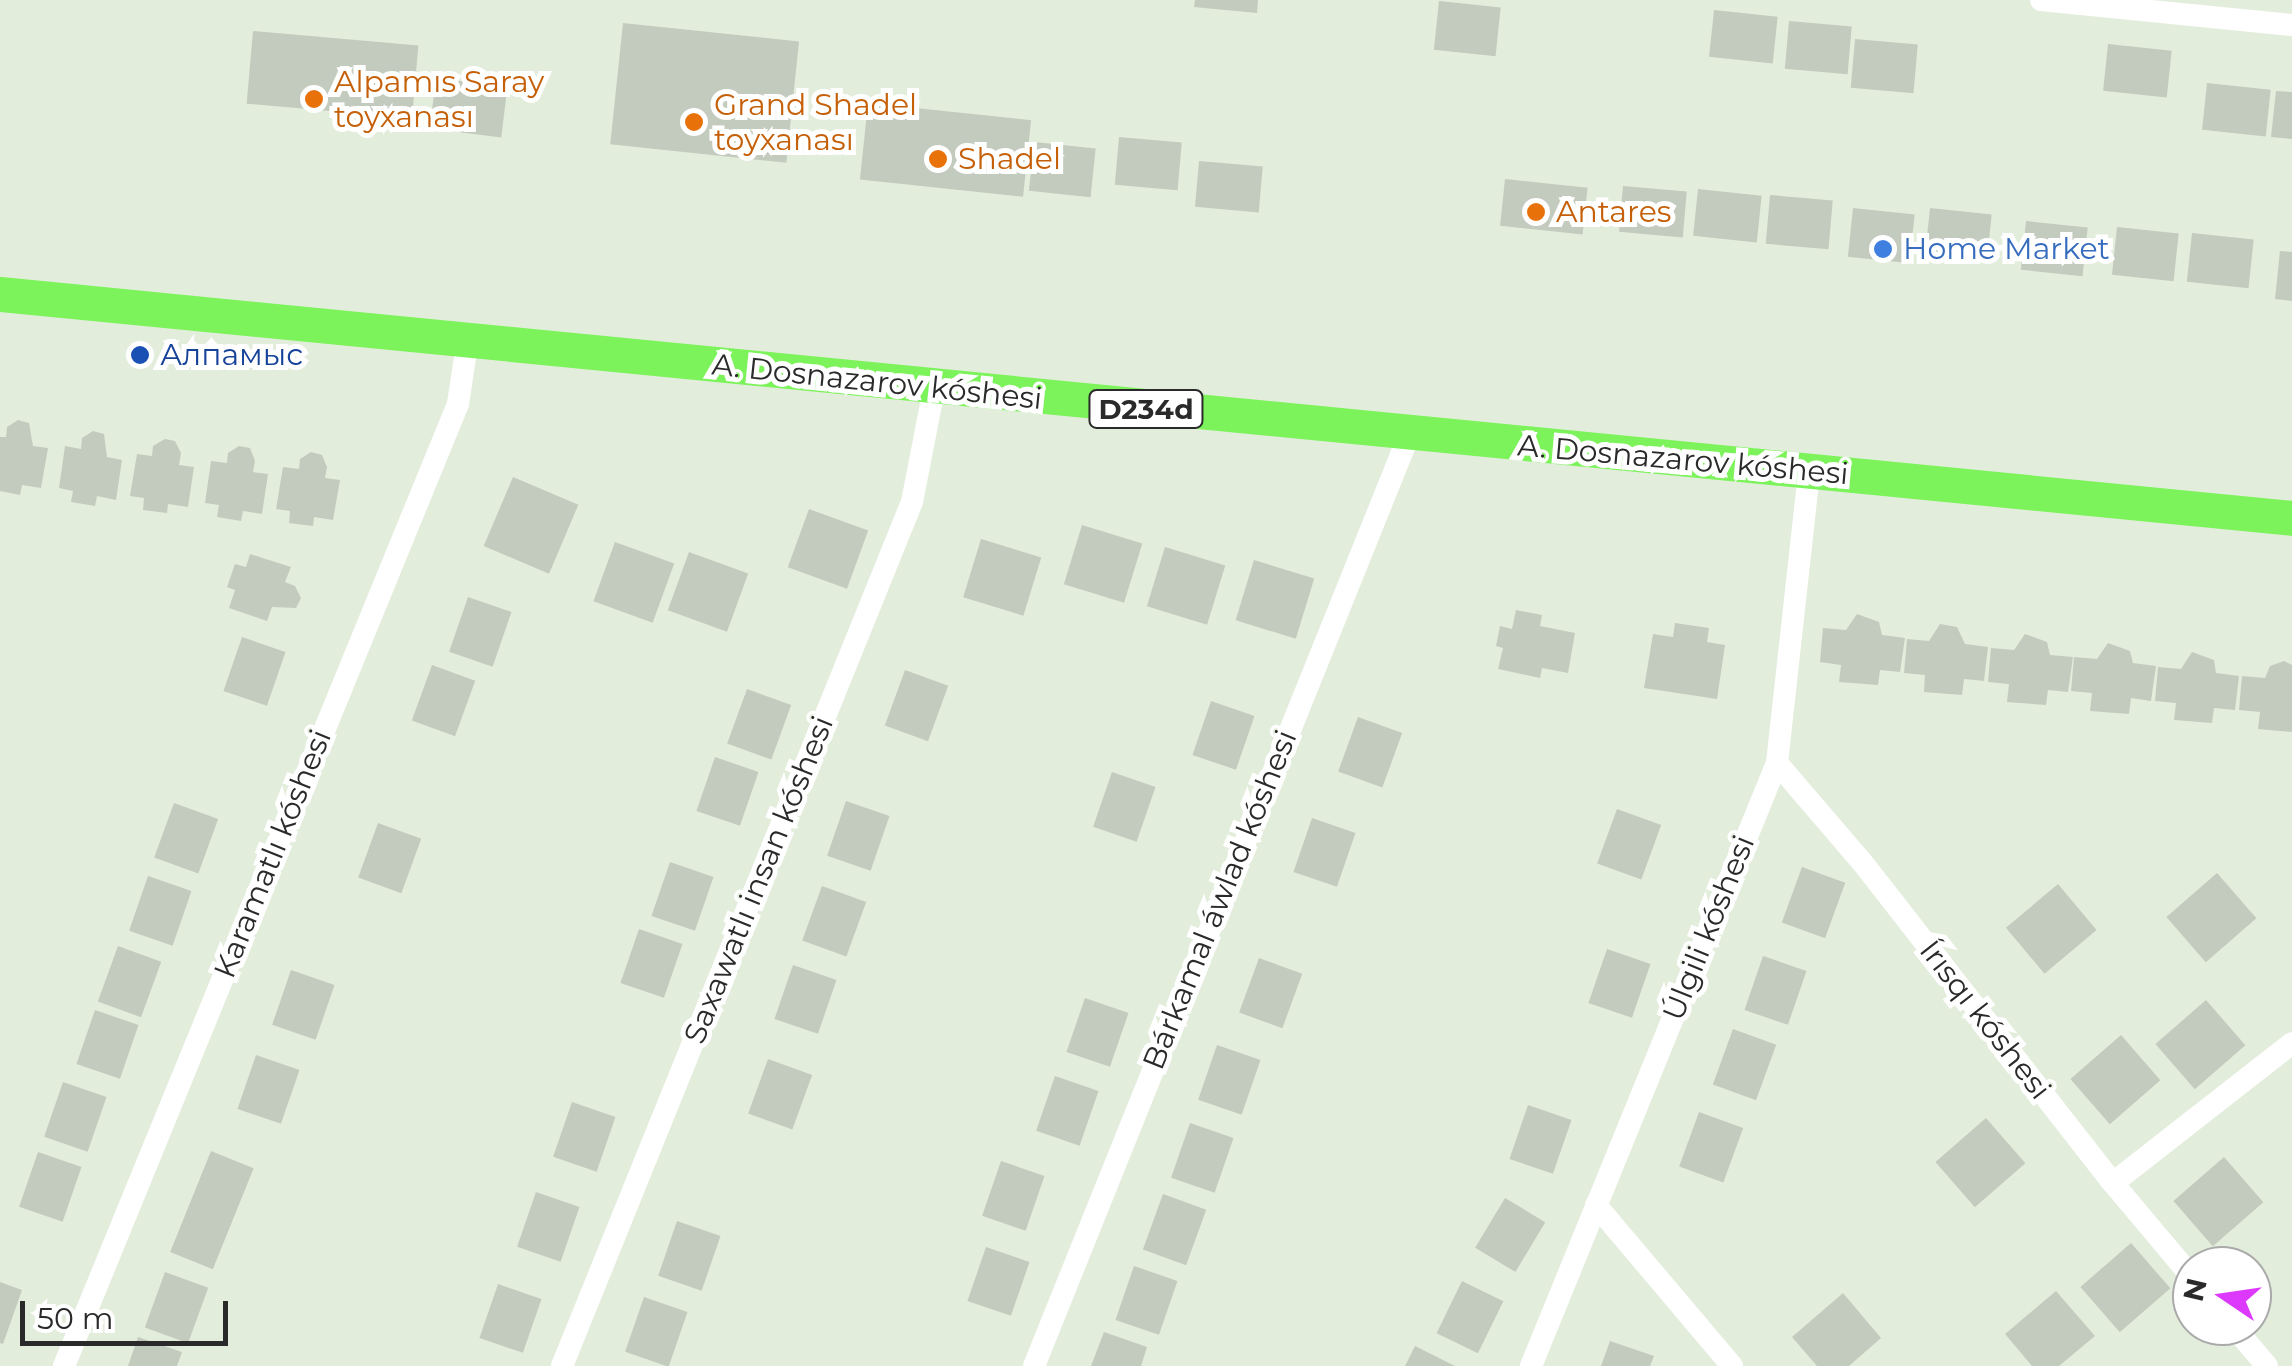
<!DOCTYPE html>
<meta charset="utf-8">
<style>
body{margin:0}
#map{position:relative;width:2292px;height:1366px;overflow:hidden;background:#e3eddc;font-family:Montserrat,sans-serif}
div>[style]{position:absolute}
.building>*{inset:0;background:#c3cbbf;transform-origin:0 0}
.street>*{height:22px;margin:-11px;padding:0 11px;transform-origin:11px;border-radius:11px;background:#fff}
.primary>*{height:35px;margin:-17.5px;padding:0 17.5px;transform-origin:17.5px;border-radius:17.5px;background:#7cf35b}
.dots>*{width:28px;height:28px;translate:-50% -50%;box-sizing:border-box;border:5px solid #fff;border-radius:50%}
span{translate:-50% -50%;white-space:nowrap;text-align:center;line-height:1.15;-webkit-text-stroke:10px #fff;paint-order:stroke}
.shield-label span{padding:2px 8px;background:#fff;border:2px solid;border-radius:8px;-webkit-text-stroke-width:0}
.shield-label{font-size:28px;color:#2a2a2a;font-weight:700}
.food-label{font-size:30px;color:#c56008}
.left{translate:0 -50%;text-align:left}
.shop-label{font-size:30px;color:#366cbe}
.transit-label{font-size:30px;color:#164399}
.street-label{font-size:30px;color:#2a2a2a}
.north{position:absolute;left:2172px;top:1246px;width:100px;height:100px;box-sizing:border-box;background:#fff;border:2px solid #aaa;border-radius:50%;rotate:283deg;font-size:28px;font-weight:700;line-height:40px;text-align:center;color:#2a2a2a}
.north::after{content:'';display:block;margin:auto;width:35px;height:45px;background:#dc39fd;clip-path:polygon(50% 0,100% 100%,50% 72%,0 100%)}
.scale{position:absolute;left:20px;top:1301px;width:208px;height:45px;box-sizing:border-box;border:5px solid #2a2a2a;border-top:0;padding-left:12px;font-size:30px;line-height:35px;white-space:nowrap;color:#2a2a2a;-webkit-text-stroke:8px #fff;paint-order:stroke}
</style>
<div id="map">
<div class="building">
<div style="clip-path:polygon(1195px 0,1258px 0,1257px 13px,1194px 7px)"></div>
<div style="left:1439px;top:1px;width:62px;height:49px;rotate:6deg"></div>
<div style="left:1714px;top:10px;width:64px;height:47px;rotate:6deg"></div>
<div style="left:1789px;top:21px;width:63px;height:48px;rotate:5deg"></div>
<div style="left:623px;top:23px;width:177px;height:122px;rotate:6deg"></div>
<div style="left:253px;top:31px;width:166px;height:73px;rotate:5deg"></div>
<div style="left:1855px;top:39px;width:63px;height:49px;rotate:5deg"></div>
<div style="left:2108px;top:44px;width:64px;height:47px;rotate:6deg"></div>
<div style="left:436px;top:78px;width:72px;height:51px;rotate:7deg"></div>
<div style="left:2207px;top:83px;width:64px;height:47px;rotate:6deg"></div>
<div style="clip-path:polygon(2276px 91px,2292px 92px,2292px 139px,2271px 137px)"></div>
<div style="left:868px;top:103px;width:164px;height:77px;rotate:6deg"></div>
<div style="left:1119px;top:137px;width:63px;height:48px;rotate:5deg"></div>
<div style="left:1034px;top:142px;width:62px;height:49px;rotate:6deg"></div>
<div style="left:1199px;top:161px;width:64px;height:46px;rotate:5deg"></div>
<div style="left:1505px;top:179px;width:83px;height:47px;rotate:6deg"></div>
<div style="left:1623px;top:186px;width:64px;height:46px;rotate:5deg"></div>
<div style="left:1698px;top:189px;width:64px;height:47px;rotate:6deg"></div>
<div style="left:1770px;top:195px;width:63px;height:49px;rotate:5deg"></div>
<div style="left:1853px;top:208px;width:62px;height:49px;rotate:6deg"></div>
<div style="left:1930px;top:208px;width:62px;height:48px;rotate:6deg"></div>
<div style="left:2026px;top:221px;width:62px;height:49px;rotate:6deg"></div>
<div style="left:2117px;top:227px;width:62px;height:48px;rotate:6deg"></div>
<div style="left:2192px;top:233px;width:62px;height:49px;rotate:6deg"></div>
<div style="clip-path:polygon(2280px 251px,2292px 252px,2292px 301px,2275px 299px)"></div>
<div style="clip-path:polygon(18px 420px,29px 423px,33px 446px,48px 448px,41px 488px,22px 485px,20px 495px,0 491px,0 437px,6px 437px,7px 427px)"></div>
<div style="clip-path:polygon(93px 431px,104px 434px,107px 457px,122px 460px,116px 500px,97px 496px,95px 506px,71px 502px,73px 491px,59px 488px,65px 446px,81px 449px,82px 438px)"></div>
<div style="clip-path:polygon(165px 439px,175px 441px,181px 453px,179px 465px,194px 467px,188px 507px,168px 504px,167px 513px,143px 510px,144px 498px,130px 496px,137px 454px,152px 456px,153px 446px)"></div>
<div style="clip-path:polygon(239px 446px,250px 448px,255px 461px,253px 472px,268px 474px,262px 514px,243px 511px,241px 521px,217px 517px,219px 505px,205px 503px,211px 461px,227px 463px,228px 453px)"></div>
<div style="clip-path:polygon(311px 452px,322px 455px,327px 467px,325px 478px,340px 480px,333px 520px,314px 517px,313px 526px,289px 523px,290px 511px,276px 509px,283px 467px,299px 469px,300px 459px)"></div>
<div style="left:513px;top:477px;width:71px;height:75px;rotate:23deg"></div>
<div style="left:809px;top:509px;width:63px;height:62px;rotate:20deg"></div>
<div style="left:1082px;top:525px;width:63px;height:62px;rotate:17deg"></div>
<div style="left:981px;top:539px;width:63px;height:61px;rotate:17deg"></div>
<div style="left:615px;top:542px;width:63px;height:63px;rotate:20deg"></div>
<div style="left:1165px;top:547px;width:63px;height:62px;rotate:17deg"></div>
<div style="left:689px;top:552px;width:63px;height:62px;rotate:20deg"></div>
<div style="clip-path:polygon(250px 554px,291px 567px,285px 582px,295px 586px,301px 598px,296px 608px,272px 607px,267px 621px,229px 608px,235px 590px,227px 587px,235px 564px,246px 567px)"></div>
<div style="left:1254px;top:560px;width:63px;height:63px;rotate:17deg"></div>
<div style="left:468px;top:597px;width:46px;height:58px;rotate:19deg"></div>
<div style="clip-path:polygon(1516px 610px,1542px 615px,1540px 626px,1575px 633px,1568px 673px,1542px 668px,1540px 678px,1498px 669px,1503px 648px,1496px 646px,1500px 626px,1512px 629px)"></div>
<div style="clip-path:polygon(1857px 614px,1879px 622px,1882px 635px,1905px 638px,1900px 672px,1880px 670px,1878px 685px,1839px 682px,1841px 665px,1820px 662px,1823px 628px,1846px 630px)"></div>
<div style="clip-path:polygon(1675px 623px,1709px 628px,1707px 642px,1725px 645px,1717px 699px,1644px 688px,1653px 634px,1673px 637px)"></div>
<div style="clip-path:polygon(1940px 624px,1957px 627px,1965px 644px,1988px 647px,1984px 681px,1964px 679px,1962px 695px,1924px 692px,1925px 675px,1904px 673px,1907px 639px,1929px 641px)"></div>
<div style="clip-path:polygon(2025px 634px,2047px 642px,2050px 655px,2073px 657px,2068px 692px,2048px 690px,2046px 705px,2007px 702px,2009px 684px,1988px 682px,1991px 648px,2014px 650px)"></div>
<div style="left:242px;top:637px;width:46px;height:57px;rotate:19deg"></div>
<div style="clip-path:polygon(2108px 643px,2130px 651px,2133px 663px,2156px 666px,2151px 701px,2131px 698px,2129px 714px,2090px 711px,2092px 693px,2071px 691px,2074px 657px,2097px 659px)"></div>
<div style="clip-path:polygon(2192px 652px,2214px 660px,2216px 673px,2239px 676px,2235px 710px,2214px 708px,2212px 723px,2174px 720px,2176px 703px,2155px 701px,2158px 667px,2181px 669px)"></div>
<div style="clip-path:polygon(2284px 661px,2292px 665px,2292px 732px,2258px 729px,2260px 712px,2239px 710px,2242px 676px,2265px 678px,2270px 666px)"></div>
<div style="left:432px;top:665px;width:46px;height:59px;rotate:20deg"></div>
<div style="left:905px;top:670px;width:46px;height:59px;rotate:20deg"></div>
<div style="left:747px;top:689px;width:47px;height:58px;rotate:20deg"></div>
<div style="left:1211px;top:701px;width:46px;height:57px;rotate:19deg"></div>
<div style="left:1358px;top:717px;width:47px;height:58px;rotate:20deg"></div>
<div style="left:715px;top:757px;width:46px;height:57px;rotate:19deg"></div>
<div style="left:1112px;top:772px;width:46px;height:58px;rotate:19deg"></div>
<div style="left:846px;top:801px;width:46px;height:58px;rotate:19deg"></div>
<div style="left:174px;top:803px;width:47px;height:58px;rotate:20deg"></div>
<div style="left:1617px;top:809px;width:47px;height:58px;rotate:20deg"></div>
<div style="left:1312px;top:818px;width:46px;height:57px;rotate:19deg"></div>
<div style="left:378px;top:823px;width:46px;height:58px;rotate:20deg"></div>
<div style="left:670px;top:862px;width:46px;height:57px;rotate:19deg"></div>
<div style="left:1802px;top:867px;width:46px;height:59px;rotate:20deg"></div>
<div style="left:2217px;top:873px;width:60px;height:67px;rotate:49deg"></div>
<div style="left:148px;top:876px;width:46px;height:58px;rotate:19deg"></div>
<div style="left:2058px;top:884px;width:60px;height:68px;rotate:50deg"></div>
<div style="left:822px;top:886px;width:47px;height:58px;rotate:20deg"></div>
<div style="left:639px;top:929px;width:46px;height:57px;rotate:19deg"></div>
<div style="left:118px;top:946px;width:46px;height:59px;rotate:20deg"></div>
<div style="left:1607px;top:949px;width:46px;height:57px;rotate:19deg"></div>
<div style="left:1763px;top:956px;width:46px;height:57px;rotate:19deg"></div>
<div style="left:1259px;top:958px;width:46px;height:58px;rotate:20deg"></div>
<div style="left:793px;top:965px;width:46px;height:57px;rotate:19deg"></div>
<div style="left:291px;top:970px;width:46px;height:58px;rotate:19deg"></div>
<div style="left:1085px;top:998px;width:46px;height:57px;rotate:19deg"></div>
<div style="left:2206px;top:1000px;width:60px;height:67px;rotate:49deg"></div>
<div style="left:95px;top:1010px;width:46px;height:57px;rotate:19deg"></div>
<div style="left:1733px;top:1029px;width:46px;height:59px;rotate:20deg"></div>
<div style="left:2121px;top:1035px;width:60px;height:67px;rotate:49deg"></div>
<div style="left:1217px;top:1045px;width:46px;height:58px;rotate:19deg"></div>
<div style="left:256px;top:1055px;width:46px;height:57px;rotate:19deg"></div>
<div style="left:768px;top:1059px;width:47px;height:58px;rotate:20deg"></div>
<div style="left:1055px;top:1076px;width:46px;height:58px;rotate:19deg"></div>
<div style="left:63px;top:1082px;width:46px;height:58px;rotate:19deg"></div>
<div style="left:572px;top:1102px;width:46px;height:58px;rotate:19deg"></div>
<div style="left:1528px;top:1105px;width:46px;height:57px;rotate:19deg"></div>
<div style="left:1699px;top:1112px;width:47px;height:58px;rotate:20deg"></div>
<div style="left:1986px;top:1118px;width:60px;height:67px;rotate:49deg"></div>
<div style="left:1190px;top:1123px;width:46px;height:58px;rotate:19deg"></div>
<div style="left:211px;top:1151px;width:46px;height:109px;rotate:22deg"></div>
<div style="left:38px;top:1152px;width:46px;height:58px;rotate:19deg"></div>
<div style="left:2224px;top:1157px;width:60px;height:67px;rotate:49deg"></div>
<div style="left:1001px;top:1161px;width:46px;height:58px;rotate:19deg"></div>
<div style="left:536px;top:1192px;width:46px;height:58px;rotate:19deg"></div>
<div style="left:1163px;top:1194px;width:46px;height:59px;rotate:20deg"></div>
<div style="left:1505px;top:1198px;width:47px;height:58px;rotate:31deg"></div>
<div style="left:677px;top:1221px;width:46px;height:58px;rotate:19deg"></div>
<div style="left:2131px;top:1243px;width:60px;height:67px;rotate:49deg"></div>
<div style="left:986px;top:1247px;width:46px;height:57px;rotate:19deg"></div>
<div style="left:1134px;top:1266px;width:46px;height:57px;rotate:19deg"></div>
<div style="left:165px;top:1272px;width:46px;height:59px;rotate:20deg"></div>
<div style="left:1462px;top:1281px;width:46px;height:58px;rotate:26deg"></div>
<div style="clip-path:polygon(0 1282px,22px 1290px,3px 1344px,0 1343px)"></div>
<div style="left:498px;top:1284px;width:46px;height:57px;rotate:19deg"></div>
<div style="clip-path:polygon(2056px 1291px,2095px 1336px,2059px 1366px,2032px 1366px,2005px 1334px)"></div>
<div style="clip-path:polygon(1843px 1293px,1881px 1338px,1849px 1366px,1817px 1366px,1792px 1337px)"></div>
<div style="left:644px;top:1297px;width:46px;height:58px;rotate:19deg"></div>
<div style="clip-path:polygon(1104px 1332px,1147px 1347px,1141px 1366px,1091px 1366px)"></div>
<div style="clip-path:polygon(138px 1337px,182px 1352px,177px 1366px,128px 1366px)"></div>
<div style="clip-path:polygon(1610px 1341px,1654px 1356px,1650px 1366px,1601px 1366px)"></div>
<div style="clip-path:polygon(1415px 1346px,1455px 1366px,1405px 1366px)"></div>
</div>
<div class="street">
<div style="left:2041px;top:0;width:252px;rotate:5.7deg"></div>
<div style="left:1777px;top:763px;width:130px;rotate:49.4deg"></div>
<div style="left:1862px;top:862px;width:407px;rotate:52deg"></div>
<div style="left:2113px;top:1183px;width:123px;rotate:50deg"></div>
<div style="left:2113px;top:1183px;width:227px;rotate:-38deg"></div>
<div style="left:1596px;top:1205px;width:211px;rotate:49.8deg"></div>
<div style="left:2233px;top:1326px;width:52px;rotate:49.6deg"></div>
<div style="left:64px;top:1366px;width:1040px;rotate:-67.73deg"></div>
<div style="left:458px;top:404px;width:67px;rotate:-81.4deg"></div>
<div style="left:562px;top:1366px;width:932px;rotate:-67.95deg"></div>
<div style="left:912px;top:502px;width:115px;rotate:-79deg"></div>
<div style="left:1034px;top:1366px;width:1004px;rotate:-68.06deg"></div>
<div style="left:1531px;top:1366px;width:651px;rotate:-67.81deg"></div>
<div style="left:1777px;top:763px;width:294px;rotate:-83.7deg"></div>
</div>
<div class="primary">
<div style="left:0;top:294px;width:2303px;rotate:5.58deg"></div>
</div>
<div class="dots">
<div style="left:314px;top:99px;background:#e8710a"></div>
<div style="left:694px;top:122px;background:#e8710a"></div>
<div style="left:938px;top:159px;background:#e8710a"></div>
<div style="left:1536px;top:212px;background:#e8710a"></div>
<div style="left:1883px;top:249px;background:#3f7fe0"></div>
<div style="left:140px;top:355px;background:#1a4fb4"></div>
</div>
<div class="shield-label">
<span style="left:1146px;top:409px">D234d</span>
</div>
<div class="food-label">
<span class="left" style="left:334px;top:99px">Alpamıs Saray<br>toyxanası</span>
<span class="left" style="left:714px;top:122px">Grand Shadel<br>toyxanası</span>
<span class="left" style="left:958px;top:159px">Shadel</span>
<span class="left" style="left:1556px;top:212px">Antares</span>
</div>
<div class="shop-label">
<span class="left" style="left:1903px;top:249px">Home Market</span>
</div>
<div class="transit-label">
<span class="left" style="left:160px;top:355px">Алпамыс</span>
</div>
<div class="street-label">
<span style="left:877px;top:382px;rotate:6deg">A. Dosnazarov kóshesi</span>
<span style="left:1683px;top:460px;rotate:5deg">A. Dosnazarov kóshesi</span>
<span style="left:273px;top:854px;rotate:-68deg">Karamatlı kóshesi</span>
<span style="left:759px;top:880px;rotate:-68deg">Saxawatlı insan kóshesi</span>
<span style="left:1220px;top:900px;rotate:-68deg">Bárkamal áwlad kóshesi</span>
<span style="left:1709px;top:928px;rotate:-68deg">Úlgili kóshesi</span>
<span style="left:1985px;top:1020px;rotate:52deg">Írısqı kóshesi</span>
</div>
<div class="north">N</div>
<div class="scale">50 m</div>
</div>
